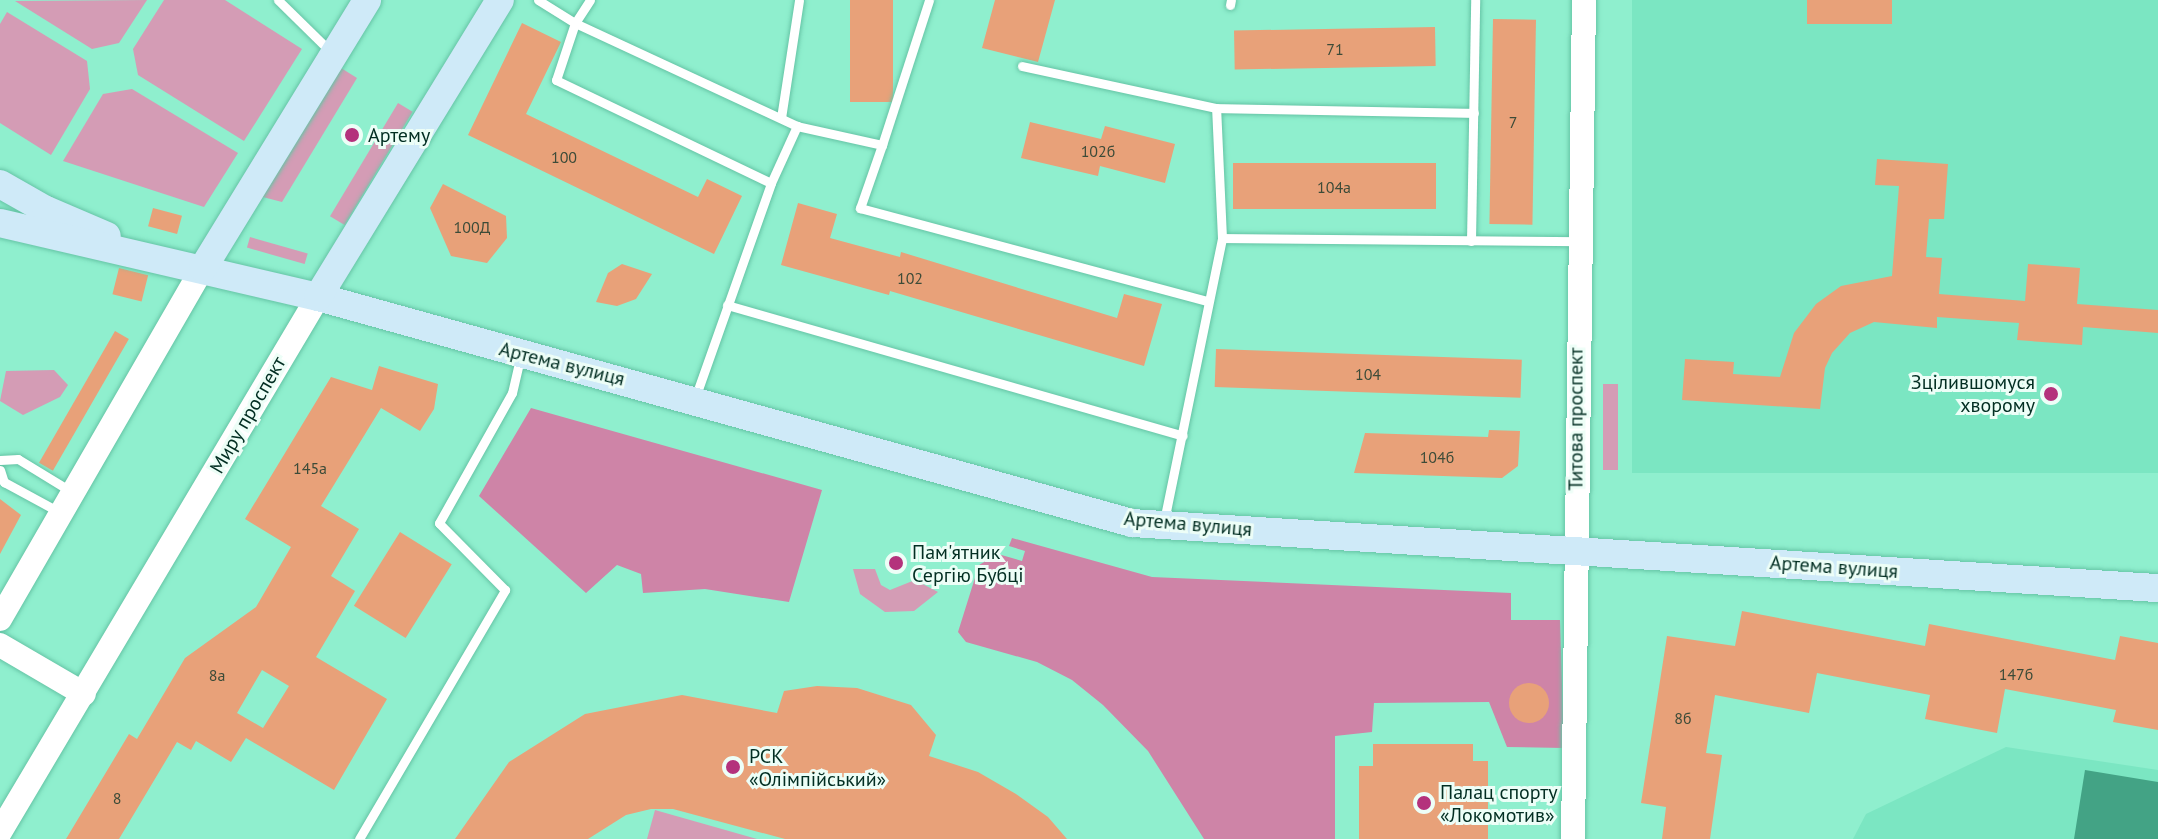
<!DOCTYPE html>
<meta charset="utf-8">
<style>
body{margin:0}
#map{position:relative;width:2158px;height:839px;overflow:hidden;background:#8fefce;font-family:"PT Sans",sans-serif}
div>[style]{position:absolute}
.built>*{inset:0;background:#7be6c2;transform-origin:0 0}
.green>*{inset:0;background:#d49cb5;transform-origin:0 0}
.forest>*{inset:0;background:#ce84a7}
.water>*{inset:0;background:#43a385}
.building>*{inset:0;background:#e8a179;transform-origin:0 0}
.round{border-radius:50%}
.roads{filter:drop-shadow(0 0 2px #65c4a5) drop-shadow(0 0 2px #65c4a5)}
.lane>*{height:9px;margin:-4.5px;padding:0 4.5px;transform-origin:4.5px;border-radius:4.5px;background:#fff}
.secondary>*{height:24px;margin:-12px;padding:0 12px;transform-origin:12px;border-radius:12px;background:#fff}
.primary>*{height:28px;margin:-14px;padding:0 14px;transform-origin:14px;border-radius:14px;background:#cfeaf8}
.dots>*{width:22px;height:22px;translate:-50% -50%;box-sizing:border-box;border:4px solid #edfef7;border-radius:50%}
span{translate:-50% -50%;white-space:nowrap;text-align:center;line-height:1.15;-webkit-text-stroke:6px #edfef7;paint-order:stroke}
.number-label{font-size:16px;color:#3c4b38}
.number-label span{-webkit-text-stroke-width:0}
.poi-label{font-size:20px;color:#022e22}
.left{translate:0 -50%;text-align:left}
.right{translate:-100% -50%;text-align:right}
.street-label{font-size:20px;color:#022e22}
</style>
<div id="map">
<div class="built">
<div style="left:1632px;top:0;width:526px;height:473px"></div>
<div style="clip-path:polygon(2006px 747px,2158px 770px,2158px 839px,1853px 839px,1866px 814px)"></div>
</div>
<div class="green">
<div style="clip-path:polygon(147px 0,119px 43px,92px 49px,15px 1px)"></div>
<div style="clip-path:polygon(164px 0,225px 0,302px 49px,244px 141px,138px 75px,133px 49px)"></div>
<div style="clip-path:polygon(7px 12px,87px 61px,90px 89px,51px 155px,0 123px,0 24px)"></div>
<div style="clip-path:polygon(341px 68px,357px 78px,282px 202px,259px 196px)"></div>
<div style="clip-path:polygon(132px 89px,238px 153px,204px 207px,63px 161px,103px 94px)"></div>
<div style="left:398px;top:103px;width:17px;height:132px;rotate:31deg"></div>
<div style="left:250px;top:237px;width:60px;height:11px;rotate:16deg"></div>
<div style="clip-path:polygon(54px 370px,68px 385px,60px 397px,23px 415px,0 401px,6px 371px)"></div>
<div style="left:1603px;top:384px;width:15px;height:86px"></div>
<div style="clip-path:polygon(853px 569px,875px 569px,881px 585px,890px 590px,915px 580px,938px 592px,914px 611px,885px 612px,860px 594px)"></div>
<div style="clip-path:polygon(655px 810px,757px 839px,647px 839px)"></div>
</div>
<div class="forest">
<div style="clip-path:polygon(531px 408px,822px 490px,789px 602px,705px 589px,643px 593px,641px 574px,617px 565px,586px 593px,479px 496px)"></div>
<div style="clip-path:polygon(1012px 538px,1152px 577px,1511px 593px,1511px 620px,1560px 620px,1564px 748px,1507px 747px,1489px 702px,1374px 703px,1372px 732px,1335px 736px,1335px 839px,1204px 839px,1148px 751px,1103px 705px,1072px 680px,1037px 662px,966px 642px,958px 632px,979px 565px,998px 554px,1022px 561px,1025px 551px,1009px 546px)"></div>
</div>
<div class="water">
<div style="clip-path:polygon(2085px 770px,2158px 782px,2158px 839px,2074px 839px)"></div>
</div>
<div class="building">
<div style="left:850px;top:0;width:43px;height:102px"></div>
<div style="clip-path:polygon(995px 0,1055px 0,1038px 62px,982px 48px)"></div>
<div style="left:1807px;top:0;width:85px;height:24px"></div>
<div style="left:1493px;top:19px;width:43px;height:205px;rotate:1deg"></div>
<div style="clip-path:polygon(522px 23px,561px 42px,526px 114px,698px 197px,707px 179px,742px 196px,714px 254px,468px 135px)"></div>
<div style="left:1435px;top:27px;width:39px;height:201px;rotate:89deg"></div>
<div style="clip-path:polygon(1030px 122px,1101px 139px,1105px 126px,1175px 144px,1165px 183px,1100px 166px,1098px 176px,1021px 158px)"></div>
<div style="clip-path:polygon(1877px 159px,1948px 164px,1944px 219px,1929px 219px,1926px 257px,1942px 258px,1939px 294px,2025px 301px,2028px 264px,2080px 268px,2077px 304px,2158px 310px,2158px 333px,2083px 327px,2082px 345px,2017px 340px,2019px 323px,1937px 317px,1937px 328px,1874px 322px,1850px 333px,1832px 353px,1825px 368px,1820px 409px,1682px 400px,1685px 359px,1734px 362px,1733px 374px,1780px 377px,1794px 333px,1816px 304px,1841px 286px,1892px 276px,1899px 186px,1875px 185px)"></div>
<div style="left:1233px;top:163px;width:203px;height:46px"></div>
<div style="clip-path:polygon(443px 184px,506px 216px,507px 238px,487px 263px,451px 256px,430px 208px)"></div>
<div style="clip-path:polygon(798px 203px,837px 214px,830px 238px,900px 257px,901px 252px,1117px 318px,1124px 294px,1162px 304px,1144px 366px,890px 291px,889px 295px,781px 265px)"></div>
<div style="left:153px;top:208px;width:30px;height:19px;rotate:15deg"></div>
<div style="clip-path:polygon(622px 264px,652px 274px,636px 299px,617px 306px,596px 302px,608px 273px)"></div>
<div style="left:119px;top:268px;width:30px;height:27px;rotate:14deg"></div>
<div style="left:115px;top:331px;width:16px;height:152px;rotate:30deg"></div>
<div style="left:1216px;top:349px;width:306px;height:38px;rotate:2deg"></div>
<div style="clip-path:polygon(evenodd,379px 366px,438px 384px,434px 409px,420px 431px,381px 408px,321px 506px,359px 529px,331px 576px,355px 591px,316px 657px,387px 699px,334px 790px,246px 738px,231px 762px,196px 741px,191px 750px,177px 742px,119px 839px,66px 839px,129px 734px,137px 739px,185px 658px,256px 607px,291px 547px,245px 519px,331px 377px,372px 390px,379px 366px,262px 670px,289px 686px,263px 728px,237px 713px,262px 670px)"></div>
<div style="clip-path:polygon(1489px 430px,1520px 431px,1518px 466px,1502px 478px,1354px 473px,1365px 433px,1488px 437px)"></div>
<div style="clip-path:polygon(0 499px,21px 515px,0 554px)"></div>
<div style="left:400px;top:532px;width:61px;height:87px;rotate:32deg"></div>
<div style="clip-path:polygon(1742px 611px,1925px 646px,1929px 624px,2115px 660px,2120px 636px,2158px 643px,2158px 730px,2113px 722px,2116px 710px,2005px 689px,1997px 733px,1925px 719px,1930px 695px,1817px 673px,1809px 713px,1715px 695px,1706px 753px,1722px 755px,1710px 839px,1662px 839px,1666px 807px,1641px 803px,1667px 636px,1735px 646px)"></div>
<div class="round" style="left:1509px;top:683px;width:40px;height:40px"></div>
<div style="clip-path:polygon(817px 686px,857px 688px,911px 705px,936px 735px,929px 756px,978px 772px,1016px 794px,1048px 817px,1067px 839px,785px 839px,673px 809px,651px 809px,626px 815px,588px 839px,455px 839px,509px 762px,585px 714px,682px 695px,777px 713px,784px 691px)"></div>
<div style="clip-path:polygon(1373px 744px,1473px 744px,1473px 761px,1488px 761px,1488px 839px,1359px 839px,1359px 766px,1373px 766px)"></div>
</div>
<div class="roads">
<div class="lane">
<div style="left:278px;top:0;width:74px;rotate:44.5deg"></div>
<div style="left:538px;top:0;width:44px;rotate:31.9deg"></div>
<div style="left:575px;top:23px;width:245px;rotate:24.9deg"></div>
<div style="left:590px;top:0;width:27px;rotate:123deg"></div>
<div style="left:575px;top:23px;width:60px;rotate:108.4deg"></div>
<div style="left:556px;top:80px;width:238px;rotate:25.6deg"></div>
<div style="left:1230px;top:5px;width:5px;rotate:-79deg"></div>
<div style="left:1022px;top:66px;width:198px;rotate:12.2deg"></div>
<div style="left:781px;top:118px;width:119px;rotate:-81.3deg"></div>
<div style="left:882px;top:145px;width:67px;rotate:109.2deg"></div>
<div style="left:860px;top:208px;width:360px;rotate:15deg"></div>
<div style="left:1222px;top:238px;width:355px;rotate:0.5deg"></div>
<div style="left:1471px;top:241px;width:241px;rotate:-89deg"></div>
<div style="left:727px;top:305px;width:474px;rotate:16deg"></div>
<div style="left:695px;top:398px;width:228px;rotate:-70.5deg"></div>
<div style="left:771px;top:183px;width:63px;rotate:-65.5deg"></div>
<div style="left:797px;top:126px;width:87px;rotate:12.6deg"></div>
<div style="left:882px;top:145px;width:152px;rotate:-72deg"></div>
<div style="left:0;top:460px;width:18px;rotate:-3deg"></div>
<div style="left:18px;top:459px;width:63px;rotate:31.4deg"></div>
<div style="left:0;top:470px;width:13px;rotate:72deg"></div>
<div style="left:4px;top:482px;width:65px;rotate:28.5deg"></div>
<div style="left:1164px;top:521px;width:289px;rotate:-78.4deg"></div>
<div style="left:1222px;top:238px;width:130px;rotate:-92.6deg"></div>
<div style="left:1216px;top:108px;width:258px;rotate:1.1deg"></div>
<div style="left:359px;top:839px;width:289px;rotate:-59.6deg"></div>
<div style="left:505px;top:590px;width:94px;rotate:-134.6deg"></div>
<div style="left:439px;top:523px;width:149px;rotate:-60.7deg"></div>
<div style="left:512px;top:393px;width:36px;rotate:-77deg"></div>
</div>
<div class="secondary">
<div style="left:0;top:619px;width:405px;rotate:-60deg"></div>
<div style="left:0;top:645px;width:97px;rotate:30.3deg"></div>
<div style="left:0;top:832px;width:622px;rotate:-59.27deg"></div>
<div style="left:1573px;top:839px;width:839px;rotate:-89.25deg"></div>
</div>
<div class="primary">
<div style="left:0;top:184px;width:53px;rotate:29.5deg"></div>
<div style="left:46px;top:210px;width:66px;rotate:23.1deg"></div>
<div style="left:0;top:223px;width:326px;rotate:13.1deg"></div>
<div style="left:318px;top:297px;width:845px;rotate:15.52deg"></div>
<div style="left:1132px;top:523px;width:1028px;rotate:3.63deg"></div>
<div style="left:203px;top:268px;width:314px;rotate:-58.5deg"></div>
<div style="left:318px;top:297px;width:348px;rotate:-58.5deg"></div>
</div>
</div>
<div class="dots">
<div style="left:352px;top:135px;background:#b4327c"></div>
<div style="left:2051px;top:394px;background:#b4327c"></div>
<div style="left:896px;top:563px;background:#b4327c"></div>
<div style="left:733px;top:767px;background:#b4327c"></div>
<div style="left:1424px;top:803px;background:#b4327c"></div>
</div>
<div class="number-label">
<span style="left:1335px;top:49px">71</span>
<span style="left:1513px;top:122px">7</span>
<span style="left:1098px;top:151px">102б</span>
<span style="left:564px;top:157px">100</span>
<span style="left:1334px;top:187px">104а</span>
<span style="left:472px;top:227px">100Д</span>
<span style="left:910px;top:278px">102</span>
<span style="left:1368px;top:374px">104</span>
<span style="left:1437px;top:457px">104б</span>
<span style="left:310px;top:468px">145а</span>
<span style="left:2016px;top:674px">147б</span>
<span style="left:217px;top:675px">8а</span>
<span style="left:1683px;top:718px">8б</span>
<span style="left:117px;top:798px">8</span>
</div>
<div class="poi-label">
<span class="left" style="left:368px;top:135px">Артему</span>
<span class="right" style="left:2035px;top:394px">Зцілившомуся<br>хворому</span>
<span class="left" style="left:912px;top:564px">Пам'ятник<br>Сергію Бубці</span>
<span class="left" style="left:749px;top:768px">РСК<br>«Олімпійський»</span>
<span class="left" style="left:1440px;top:804px">Палац спорту<br>«Локомотив»</span>
</div>
<div class="street-label">
<span style="left:562px;top:364px;rotate:14deg">Артема вулиця</span>
<span style="left:248px;top:415px;rotate:-60deg">Миру проспект</span>
<span style="left:1576px;top:419px;rotate:-90deg">Титова проспект</span>
<span style="left:1188px;top:524px;rotate:5deg">Артема вулиця</span>
<span style="left:1834px;top:567px;rotate:4deg">Артема вулиця</span>
</div>
</div>
